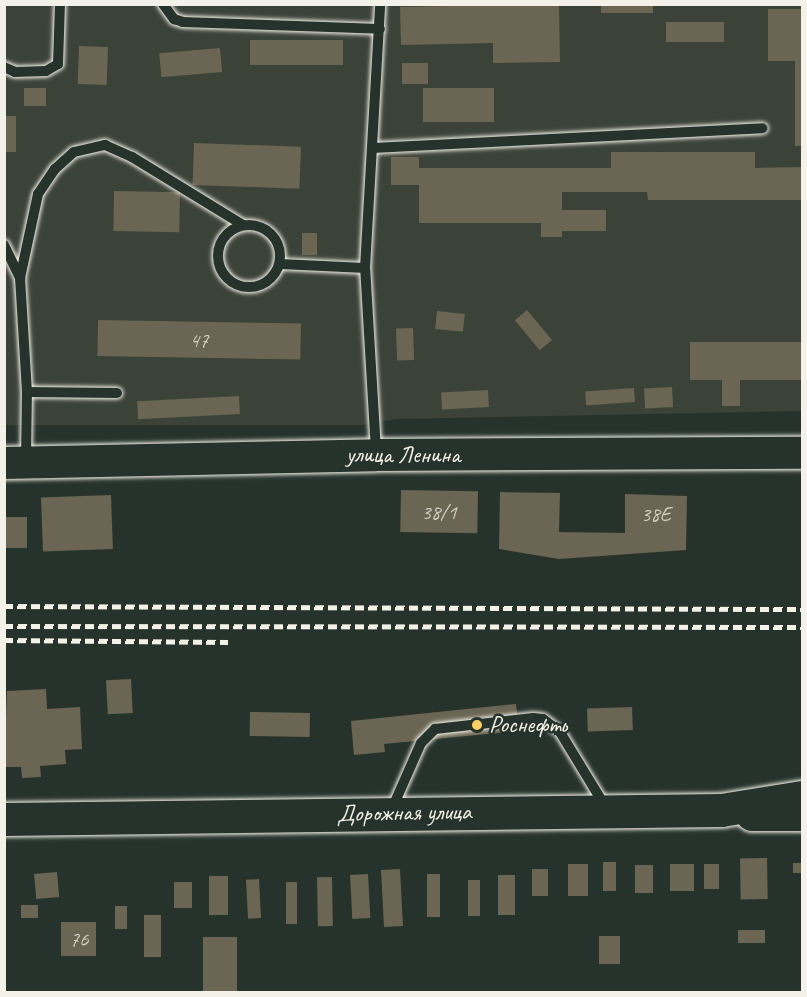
<!DOCTYPE html>
<meta charset="utf-8">
<style>
body{margin:0}
#map{position:relative;width:807px;height:997px;overflow:hidden;background:#26332d;font-family:Caveat,sans-serif}
div>[style]{position:absolute}
.built>*{inset:0;background:#3b4238}
.building>*{inset:0;background:#6b6553;transform-origin:0 0}
.roads{filter:drop-shadow(0 0 2px #f4f1e8) drop-shadow(0 0 2px #f4f1e8)}
.lane>*{height:10px;margin:-5px;padding:0 5px;transform-origin:5px;border-radius:5px;background:#26332d}
.lane>.ring{margin:-5px;padding:0;box-sizing:content-box;background:none;border:10px solid #26332d;border-radius:50%}
.secondary>*{height:32px;margin:-16px;padding:0 16px;transform-origin:16px;border-radius:16px;background:#26332d}
.primary>*{height:33px;margin:-16.5px;padding:0 16.5px;transform-origin:16.5px;border-radius:16.5px;background:#26332d}
.rail>*{height:4.5px;margin-top:-2.25px;transform-origin:0;background:repeating-linear-gradient(90deg,#f4f1e8 0 9px,transparent 0 13.5px)}
.dots>*{width:16px;height:16px;translate:-50% -50%;box-sizing:border-box;border:3px solid #26332d;border-radius:50%}
span{translate:-50% -50%;white-space:nowrap;text-align:center;line-height:1.15;-webkit-text-stroke:5px #26332d;paint-order:stroke}
.number-label{font-size:21px;color:#d2cec3}
.number-label span{-webkit-text-stroke-width:0}
.street-label{font-size:24px;color:#f4f1e8}
.poi-label{font-size:24px;color:#f4f1e8}
.left{translate:0 -50%;text-align:left}
.frame{position:absolute;inset:0;border:6px solid #f4f1e8;pointer-events:none}
</style>
<div id="map">
<div class="built">
<div style="clip-path:polygon(4px 5px,802px 5px,802px 411px,396px 419px,362px 425px,5px 425px)"></div>
</div>
<div class="building">
<div style="clip-path:polygon(550px 4px,559px 4px,560px 62px,493px 63px,493px 43px,401px 45px,400px 7px)"></div>
<div style="left:601px;top:4px;width:52px;height:9px"></div>
<div style="clip-path:polygon(768px 9px,802px 9px,802px 146px,795px 146px,795px 61px,768px 61px)"></div>
<div style="left:666px;top:22px;width:58px;height:20px"></div>
<div style="left:343px;top:40px;width:25px;height:93px;rotate:90deg"></div>
<div style="left:79px;top:46px;width:29px;height:38px;rotate:2deg"></div>
<div style="left:220px;top:48px;width:24px;height:61px;rotate:85deg"></div>
<div style="left:402px;top:63px;width:26px;height:21px"></div>
<div style="left:24px;top:88px;width:22px;height:18px"></div>
<div style="left:494px;top:88px;width:34px;height:71px;rotate:90deg"></div>
<div style="left:4px;top:116px;width:12px;height:36px"></div>
<div style="left:194px;top:143px;width:107px;height:42px;rotate:2deg"></div>
<div style="clip-path:polygon(611px 152px,755px 152px,755px 168px,802px 167px,802px 200px,648px 200px,647px 192px,562px 192px,562px 210px,606px 210px,606px 231px,562px 231px,562px 237px,541px 237px,541px 223px,419px 223px,419px 185px,391px 185px,391px 157px,419px 157px,419px 168px,611px 168px)"></div>
<div style="left:114px;top:191px;width:66px;height:40px;rotate:1deg"></div>
<div style="left:302px;top:233px;width:15px;height:22px"></div>
<div style="left:527px;top:310px;width:39px;height:16px;rotate:50deg"></div>
<div style="left:437px;top:311px;width:28px;height:18px;rotate:6deg"></div>
<div style="left:98px;top:320px;width:203px;height:36px;rotate:1deg"></div>
<div style="left:413px;top:328px;width:32px;height:17px;rotate:88deg"></div>
<div style="clip-path:polygon(690px 342px,802px 342px,802px 380px,740px 380px,740px 406px,722px 406px,722px 380px,690px 380px)"></div>
<div style="left:672px;top:387px;width:20px;height:28px;rotate:87deg"></div>
<div style="left:634px;top:388px;width:14px;height:49px;rotate:86deg"></div>
<div style="left:488px;top:390px;width:17px;height:47px;rotate:87deg"></div>
<div style="left:239px;top:396px;width:18px;height:102px;rotate:87deg"></div>
<div style="left:401px;top:490px;width:77px;height:42px;rotate:1deg"></div>
<div style="clip-path:polygon(500px 492px,560px 493px,559px 532px,625px 533px,625px 494px,687px 496px,686px 550px,559px 559px,499px 549px)"></div>
<div style="left:111px;top:495px;width:54px;height:70px;rotate:88deg"></div>
<div style="left:4px;top:517px;width:23px;height:31px"></div>
<div style="left:131px;top:679px;width:34px;height:25px;rotate:87deg"></div>
<div style="clip-path:polygon(46px 689px,47px 709px,80px 707px,82px 749px,65px 750px,66px 764px,40px 766px,41px 777px,22px 778px,21px 767px,4px 767px,7px 691px)"></div>
<div style="clip-path:polygon(516px 704px,519px 731px,384px 744px,385px 752px,354px 755px,351px 721px)"></div>
<div style="left:632px;top:707px;width:23px;height:45px;rotate:88deg"></div>
<div style="left:250px;top:712px;width:60px;height:24px;rotate:1deg"></div>
<div style="left:767px;top:858px;width:41px;height:27px;rotate:89deg"></div>
<div style="left:603px;top:862px;width:13px;height:29px"></div>
<div style="left:793px;top:863px;width:9px;height:10px"></div>
<div style="left:568px;top:864px;width:20px;height:32px"></div>
<div style="left:670px;top:864px;width:24px;height:27px"></div>
<div style="left:704px;top:864px;width:15px;height:25px"></div>
<div style="left:635px;top:865px;width:18px;height:28px"></div>
<div style="left:400px;top:869px;width:57px;height:19px;rotate:87deg"></div>
<div style="left:532px;top:869px;width:16px;height:27px"></div>
<div style="left:57px;top:872px;width:25px;height:23px;rotate:85deg"></div>
<div style="left:368px;top:874px;width:44px;height:18px;rotate:87deg"></div>
<div style="left:427px;top:874px;width:13px;height:43px"></div>
<div style="left:498px;top:875px;width:17px;height:40px"></div>
<div style="left:209px;top:876px;width:19px;height:39px"></div>
<div style="left:332px;top:877px;width:49px;height:15px;rotate:89deg"></div>
<div style="left:259px;top:879px;width:39px;height:13px;rotate:87deg"></div>
<div style="left:468px;top:880px;width:12px;height:36px"></div>
<div style="left:174px;top:882px;width:18px;height:26px"></div>
<div style="left:297px;top:882px;width:42px;height:11px;rotate:90deg"></div>
<div style="left:21px;top:905px;width:17px;height:13px"></div>
<div style="left:115px;top:906px;width:12px;height:23px"></div>
<div style="left:144px;top:915px;width:17px;height:42px"></div>
<div style="left:96px;top:922px;width:34px;height:35px;rotate:90deg"></div>
<div style="left:738px;top:930px;width:27px;height:13px"></div>
<div style="left:599px;top:936px;width:21px;height:28px"></div>
<div style="left:203px;top:937px;width:34px;height:55px"></div>
</div>
<div class="roads">
<div class="lane">
<div style="left:163px;top:4px;width:19px;rotate:54deg"></div>
<div style="left:174px;top:19px;width:9px;rotate:18deg"></div>
<div style="left:183px;top:22px;width:197px;rotate:2deg"></div>
<div style="left:4px;top:67px;width:12px;rotate:24deg"></div>
<div style="left:15px;top:72px;width:31px;rotate:-2deg"></div>
<div style="left:46px;top:71px;width:14px;rotate:-30deg"></div>
<div style="left:58px;top:64px;width:60px;rotate:-88.1deg"></div>
<div style="left:373px;top:148px;width:390px;rotate:-2.9deg"></div>
<div class="ring" style="left:218px;top:225px;width:52px;height:52px"></div>
<div style="left:4px;top:245px;width:37px;rotate:64deg"></div>
<div style="left:280px;top:264px;width:85px;rotate:2.7deg"></div>
<div style="left:27px;top:392px;width:90px;rotate:0.6deg"></div>
<div style="left:376px;top:451px;width:183px;rotate:-93.4deg"></div>
<div style="left:365px;top:268px;width:264px;rotate:-86.7deg"></div>
<div style="left:26px;top:460px;width:68px;rotate:-89.2deg"></div>
<div style="left:27px;top:392px;width:114px;rotate:-93.5deg"></div>
<div style="left:20px;top:278px;width:86px;rotate:-77.9deg"></div>
<div style="left:38px;top:194px;width:30px;rotate:-56deg"></div>
<div style="left:55px;top:169px;width:25px;rotate:-42deg"></div>
<div style="left:74px;top:152px;width:32px;rotate:-13deg"></div>
<div style="left:105px;top:145px;width:30px;rotate:24deg"></div>
<div style="left:132px;top:157px;width:130px;rotate:31.5deg"></div>
<div style="left:391px;top:811px;width:74px;rotate:-66.2deg"></div>
<div style="left:421px;top:743px;width:20px;rotate:-45deg"></div>
<div style="left:435px;top:729px;width:99px;rotate:-6.4deg"></div>
<div style="left:533px;top:718px;width:10px;rotate:6deg"></div>
<div style="left:543px;top:719px;width:21px;rotate:37deg"></div>
<div style="left:560px;top:732px;width:87px;rotate:58.7deg"></div>
</div>
<div class="secondary">
<div style="left:4px;top:463px;width:372px;rotate:-1.2deg"></div>
<div style="left:376px;top:455px;width:426px;rotate:-0.3deg"></div>
<div style="left:752px;top:815px;width:50px"></div>
</div>
<div class="primary">
<div style="left:4px;top:819px;width:717px;rotate:-0.72deg"></div>
<div style="left:721px;top:810px;width:82px;rotate:-9.1deg"></div>
</div>
</div>
<div class="rail">
<div style="left:4px;top:606px;width:798px;rotate:0.22deg"></div>
<div style="left:4px;top:626px;width:798px;rotate:0.07deg"></div>
<div style="left:4px;top:640px;width:224px;rotate:0.5deg"></div>
</div>
<div class="dots">
<div style="left:477px;top:725px;background:#ffd166"></div>
</div>
<div class="number-label">
<span style="left:199px;top:340px">47</span>
<span style="left:439px;top:512px">38/1</span>
<span style="left:656px;top:514px">38Е</span>
<span style="left:79px;top:939px">76</span>
</div>
<div class="street-label">
<span style="left:403px;top:455px">улица Ленина</span>
<span style="left:404px;top:813px;rotate:-1deg">Дорожная улица</span>
</div>
<div class="poi-label">
<span class="left" style="left:489px;top:725px">Роснефть</span>
</div>
<div class="frame"></div>
</div>
